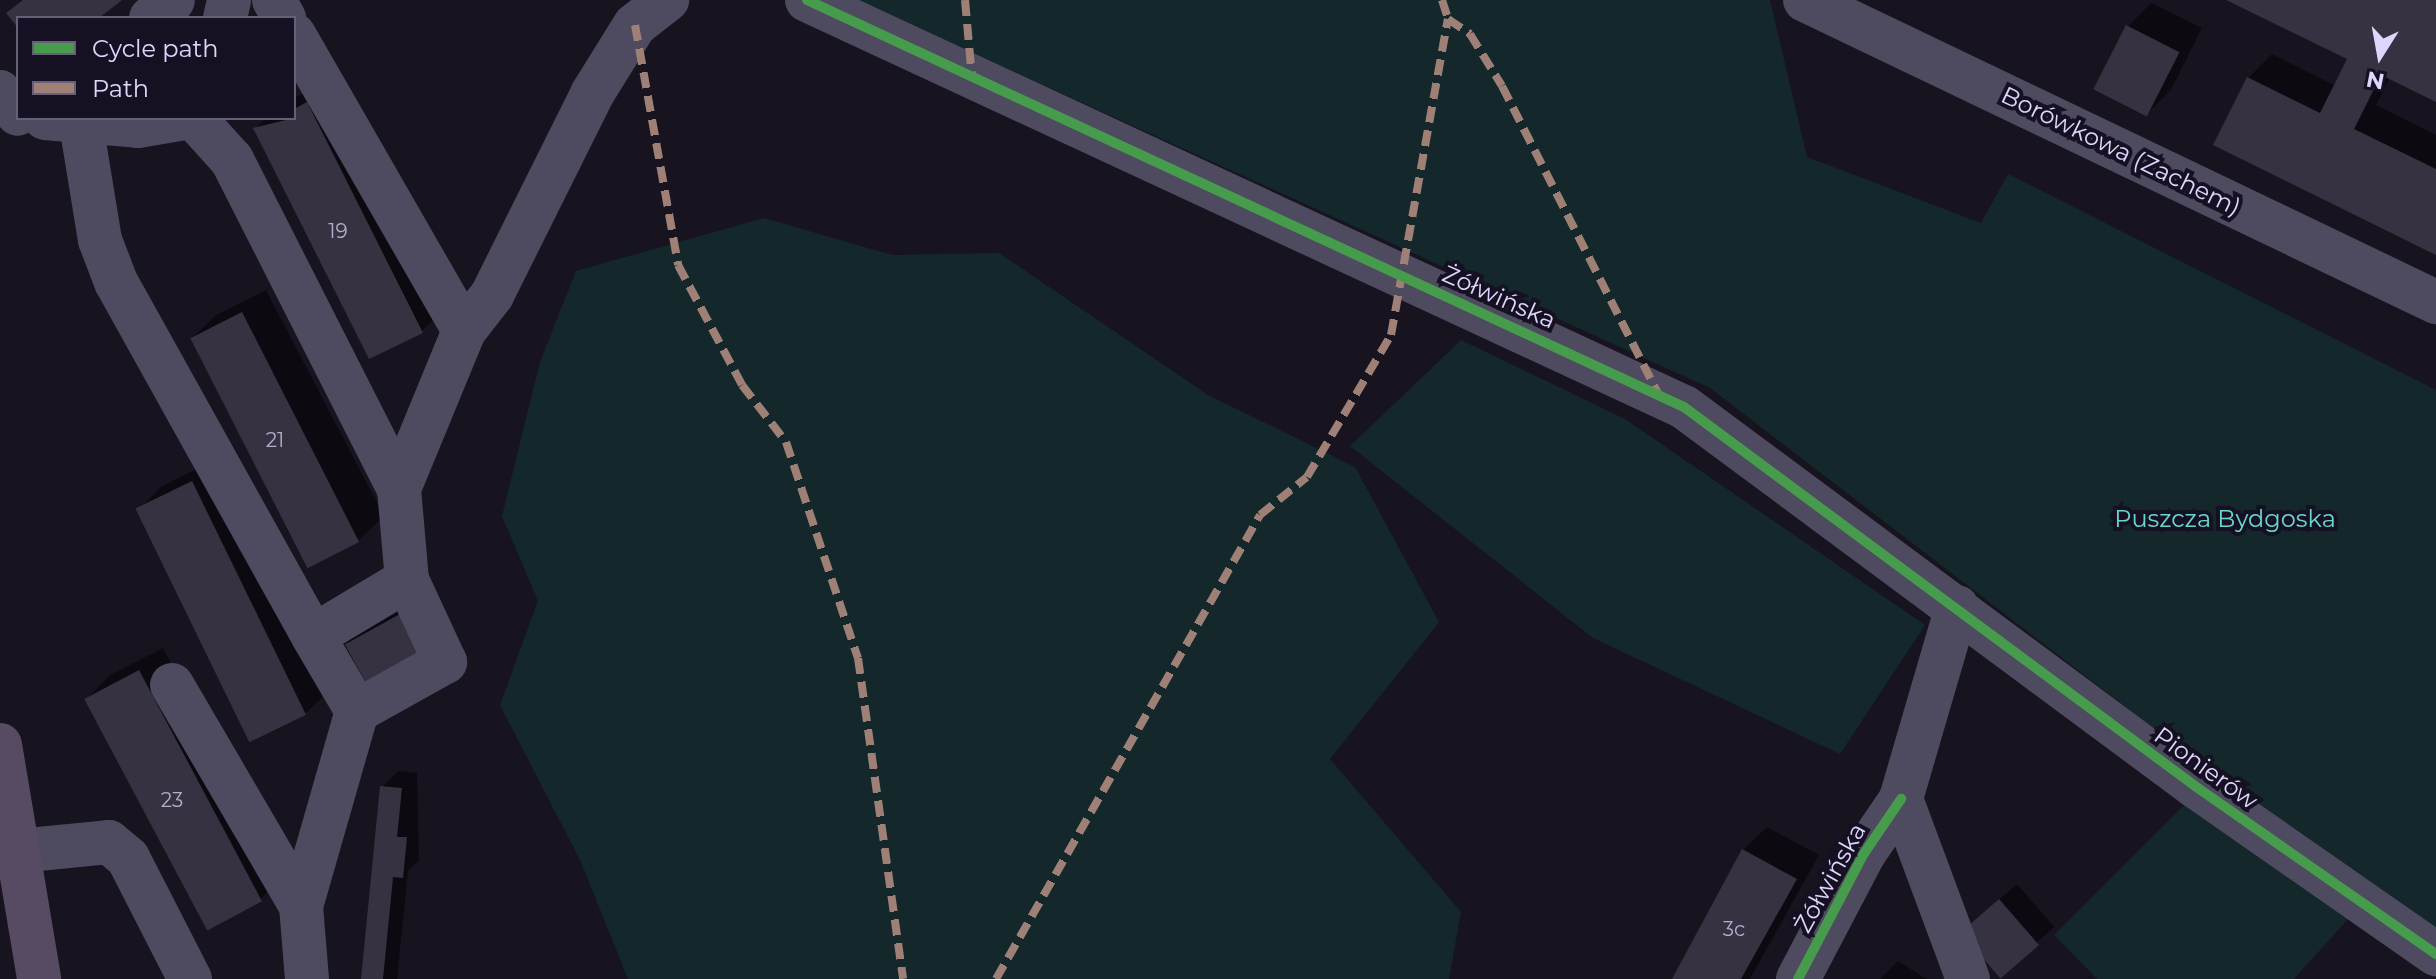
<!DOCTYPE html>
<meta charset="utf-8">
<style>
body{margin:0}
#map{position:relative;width:2436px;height:979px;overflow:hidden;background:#17141f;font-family:Montserrat,sans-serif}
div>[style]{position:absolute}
.green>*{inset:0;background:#14272b}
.shadow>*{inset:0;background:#0007;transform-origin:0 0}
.building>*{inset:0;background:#373241;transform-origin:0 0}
.minor>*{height:44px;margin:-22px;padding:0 22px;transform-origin:22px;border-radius:22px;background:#4e4a5f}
.major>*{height:44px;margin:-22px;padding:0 22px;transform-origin:22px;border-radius:22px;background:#574b63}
.quiet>*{height:8px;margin-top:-4px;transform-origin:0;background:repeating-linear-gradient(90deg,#9e8076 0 16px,transparent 0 24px)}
.cycleway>*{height:10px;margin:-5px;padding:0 5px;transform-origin:5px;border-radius:5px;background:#469c4c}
span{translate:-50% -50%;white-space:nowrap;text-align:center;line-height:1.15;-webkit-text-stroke:8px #161023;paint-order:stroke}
.number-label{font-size:20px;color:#b6accd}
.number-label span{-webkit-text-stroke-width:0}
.street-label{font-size:24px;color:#e0d5fc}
.park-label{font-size:24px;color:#67d7cd}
.legend{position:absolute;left:16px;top:16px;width:280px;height:104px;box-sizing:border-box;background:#161023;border:2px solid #675f7a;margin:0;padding:10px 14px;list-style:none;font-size:24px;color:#e0d5fc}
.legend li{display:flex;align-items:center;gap:16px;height:40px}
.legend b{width:40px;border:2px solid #675f7a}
.north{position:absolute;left:2340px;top:16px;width:80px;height:80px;-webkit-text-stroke:6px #161023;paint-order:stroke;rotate:191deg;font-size:22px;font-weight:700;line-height:32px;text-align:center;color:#e0d5fc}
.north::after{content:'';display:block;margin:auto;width:28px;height:36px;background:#e0d5fc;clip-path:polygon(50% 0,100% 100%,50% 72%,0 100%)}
</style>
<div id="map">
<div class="green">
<div style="clip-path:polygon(856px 0,1770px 0,1807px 157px,1981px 223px,2008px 174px,2436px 390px,2436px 934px,2233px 789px,1710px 388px)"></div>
<div style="clip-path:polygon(764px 218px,892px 255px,999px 253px,1208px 395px,1355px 467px,1439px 622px,1330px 759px,1461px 912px,1449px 979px,628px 979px,581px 862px,500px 705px,538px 601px,502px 516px,540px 362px,576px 271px)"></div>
<div style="clip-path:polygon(1461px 340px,1625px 419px,1925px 625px,1840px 754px,1593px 638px,1350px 446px)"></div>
<div style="clip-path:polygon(2184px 805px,2349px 918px,2294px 979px,2097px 979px,2054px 935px)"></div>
</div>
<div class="shadow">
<div style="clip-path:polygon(2231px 0,2436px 0,2436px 100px,2390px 77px,2376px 105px,2436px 135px,2436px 252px,2248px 78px,2272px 54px,2336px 86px,2350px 58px)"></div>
<div style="clip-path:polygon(2151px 3px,2202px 28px,2171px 90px,2148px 113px,2128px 26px)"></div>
<div style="clip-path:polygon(331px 80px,445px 308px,422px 331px,370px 356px,255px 129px,266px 118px,294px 118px,294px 98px)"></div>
<div style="clip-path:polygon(266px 290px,384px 516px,360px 539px,307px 566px,192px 338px,216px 315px)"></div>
<div style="clip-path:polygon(216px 459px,331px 689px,307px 712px,253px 739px,138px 510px,161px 487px)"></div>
<div style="clip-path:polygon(416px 599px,438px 639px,347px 643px,363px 627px)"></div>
<div style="clip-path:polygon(163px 648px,282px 877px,259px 901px,87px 699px,110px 675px)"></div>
<div style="clip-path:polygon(398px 771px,417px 773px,419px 860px,408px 871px,397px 979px,363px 979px,382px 787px)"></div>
<div style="clip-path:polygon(1767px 827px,1819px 855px,1750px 979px,1674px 979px,1743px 850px)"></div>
<div style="left:2017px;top:884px;width:57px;height:72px;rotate:49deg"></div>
<div style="clip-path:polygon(1898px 961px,1927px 979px,1880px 979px)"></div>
</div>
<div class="building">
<div style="clip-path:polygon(23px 0,122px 0,99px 18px,18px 18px,18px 28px,6px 13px)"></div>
<div style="clip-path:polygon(2226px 0,2436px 0,2436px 102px,2381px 75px,2354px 129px,2436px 169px,2436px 255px,2213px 145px,2247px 77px,2320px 113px,2347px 59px)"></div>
<div style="left:2126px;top:25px;width:60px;height:72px;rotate:27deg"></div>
<div style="clip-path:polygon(307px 102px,423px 333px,369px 359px,253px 128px,294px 118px,294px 109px)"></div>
<div style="left:242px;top:312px;width:258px;height:58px;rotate:63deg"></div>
<div style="left:192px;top:481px;width:260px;height:63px;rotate:64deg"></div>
<div style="left:400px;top:614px;width:48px;height:63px;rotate:61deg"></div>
<div style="left:139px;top:670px;width:262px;height:62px;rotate:62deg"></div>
<div style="clip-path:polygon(380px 786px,402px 788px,397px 837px,407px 837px,403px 878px,393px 877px,383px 979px,361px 979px)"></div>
<div style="clip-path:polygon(1742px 849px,1797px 879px,1741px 979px,1672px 979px)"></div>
<div style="left:1999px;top:899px;width:61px;height:51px;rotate:49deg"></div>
</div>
<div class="minor">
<div style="left:274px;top:0;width:21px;rotate:61deg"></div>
<div style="left:807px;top:0;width:967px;rotate:24.9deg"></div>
<div style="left:1684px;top:407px;width:636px;rotate:36.56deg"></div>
<div style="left:2195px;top:786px;width:294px;rotate:34.9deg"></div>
<div style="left:1805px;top:0;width:700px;rotate:25.58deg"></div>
<div style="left:151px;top:18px;width:28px;rotate:-39deg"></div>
<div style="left:225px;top:18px;width:18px;rotate:-77deg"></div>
<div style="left:294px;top:35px;width:341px;rotate:60.1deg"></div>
<div style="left:464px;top:331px;width:171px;rotate:112.4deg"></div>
<div style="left:399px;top:489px;width:91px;rotate:85deg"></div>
<div style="left:407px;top:580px;width:109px;rotate:149.2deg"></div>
<div style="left:313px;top:636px;width:87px;rotate:59.6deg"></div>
<div style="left:357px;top:711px;width:203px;rotate:106deg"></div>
<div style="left:301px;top:906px;width:73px;rotate:85.3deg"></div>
<div style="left:0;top:92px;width:28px;rotate:51deg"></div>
<div style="left:45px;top:118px;width:93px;rotate:4.9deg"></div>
<div style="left:138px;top:126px;width:49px;rotate:-9.5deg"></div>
<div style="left:194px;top:118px;width:57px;rotate:47.9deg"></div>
<div style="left:232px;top:160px;width:369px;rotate:63.1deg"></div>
<div style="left:81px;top:124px;width:118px;rotate:80.7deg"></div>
<div style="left:100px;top:240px;width:45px;rotate:69.1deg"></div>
<div style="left:116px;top:282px;width:405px;rotate:60.9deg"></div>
<div style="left:464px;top:331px;width:46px;rotate:-52.1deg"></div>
<div style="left:492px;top:295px;width:225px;rotate:-63.5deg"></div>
<div style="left:592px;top:94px;width:81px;rotate:-58.1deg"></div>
<div style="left:635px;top:25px;width:41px;rotate:-38deg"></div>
<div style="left:1957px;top:607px;width:200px;rotate:106.3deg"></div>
<div style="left:1901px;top:799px;width:192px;rotate:69.6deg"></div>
<div style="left:172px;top:685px;width:256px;rotate:59.7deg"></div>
<div style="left:357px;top:711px;width:101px;rotate:-29.1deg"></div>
<div style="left:445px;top:662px;width:90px;rotate:-114.9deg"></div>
<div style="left:18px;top:851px;width:91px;rotate:-5.6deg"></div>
<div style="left:109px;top:842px;width:25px;rotate:40deg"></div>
<div style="left:128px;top:858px;width:136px;rotate:62.9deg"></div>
<div style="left:1798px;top:979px;width:140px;rotate:-62.3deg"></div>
<div style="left:1863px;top:855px;width:68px;rotate:-55.8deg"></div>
</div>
<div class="major">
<div style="left:0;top:745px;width:237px;rotate:80.5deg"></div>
</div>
<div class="quiet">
<div style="left:965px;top:0;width:79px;rotate:84.9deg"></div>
<div style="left:1442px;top:0;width:20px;rotate:72deg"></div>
<div style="left:635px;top:25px;width:244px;rotate:79.8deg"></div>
<div style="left:678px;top:265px;width:136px;rotate:61.9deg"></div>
<div style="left:742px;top:385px;width:72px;rotate:52.3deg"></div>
<div style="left:786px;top:442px;width:228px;rotate:71.6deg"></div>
<div style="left:858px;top:658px;width:324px;rotate:82deg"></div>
<div style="left:996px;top:979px;width:534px;rotate:-60.36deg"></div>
<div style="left:1260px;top:515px;width:60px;rotate:-39deg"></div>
<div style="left:1307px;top:477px;width:165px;rotate:-59.4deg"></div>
<div style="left:1391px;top:335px;width:321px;rotate:-79.8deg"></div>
<div style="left:1448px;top:19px;width:27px;rotate:34deg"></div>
<div style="left:1470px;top:34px;width:61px;rotate:58.4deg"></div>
<div style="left:1502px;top:86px;width:344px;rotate:63.1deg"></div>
</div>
<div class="cycleway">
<div style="left:807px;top:0;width:967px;rotate:24.9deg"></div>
<div style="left:1684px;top:407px;width:636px;rotate:36.56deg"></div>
<div style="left:2195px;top:786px;width:294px;rotate:34.9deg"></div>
<div style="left:1798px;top:979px;width:140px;rotate:-62.3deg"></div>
<div style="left:1863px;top:855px;width:68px;rotate:-55.8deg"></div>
</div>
<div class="number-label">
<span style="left:338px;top:231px">19</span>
<span style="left:275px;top:440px">21</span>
<span style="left:172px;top:800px">23</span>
<span style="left:1734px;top:929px">3c</span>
</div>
<div class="street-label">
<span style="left:2121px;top:151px;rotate:26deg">Borówkowa (Zachem)</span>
<span style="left:1499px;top:297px;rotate:24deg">Żółwińska</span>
<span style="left:2206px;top:768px;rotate:36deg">Pionierów</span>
<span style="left:1830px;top:878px;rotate:-61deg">Żółwińska</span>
</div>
<div class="park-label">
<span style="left:2225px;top:519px">Puszcza Bydgoska</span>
</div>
<ul class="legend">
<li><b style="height:10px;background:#469c4c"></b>Cycle path</li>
<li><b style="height:10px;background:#9e8076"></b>Path</li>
</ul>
<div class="north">N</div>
</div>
